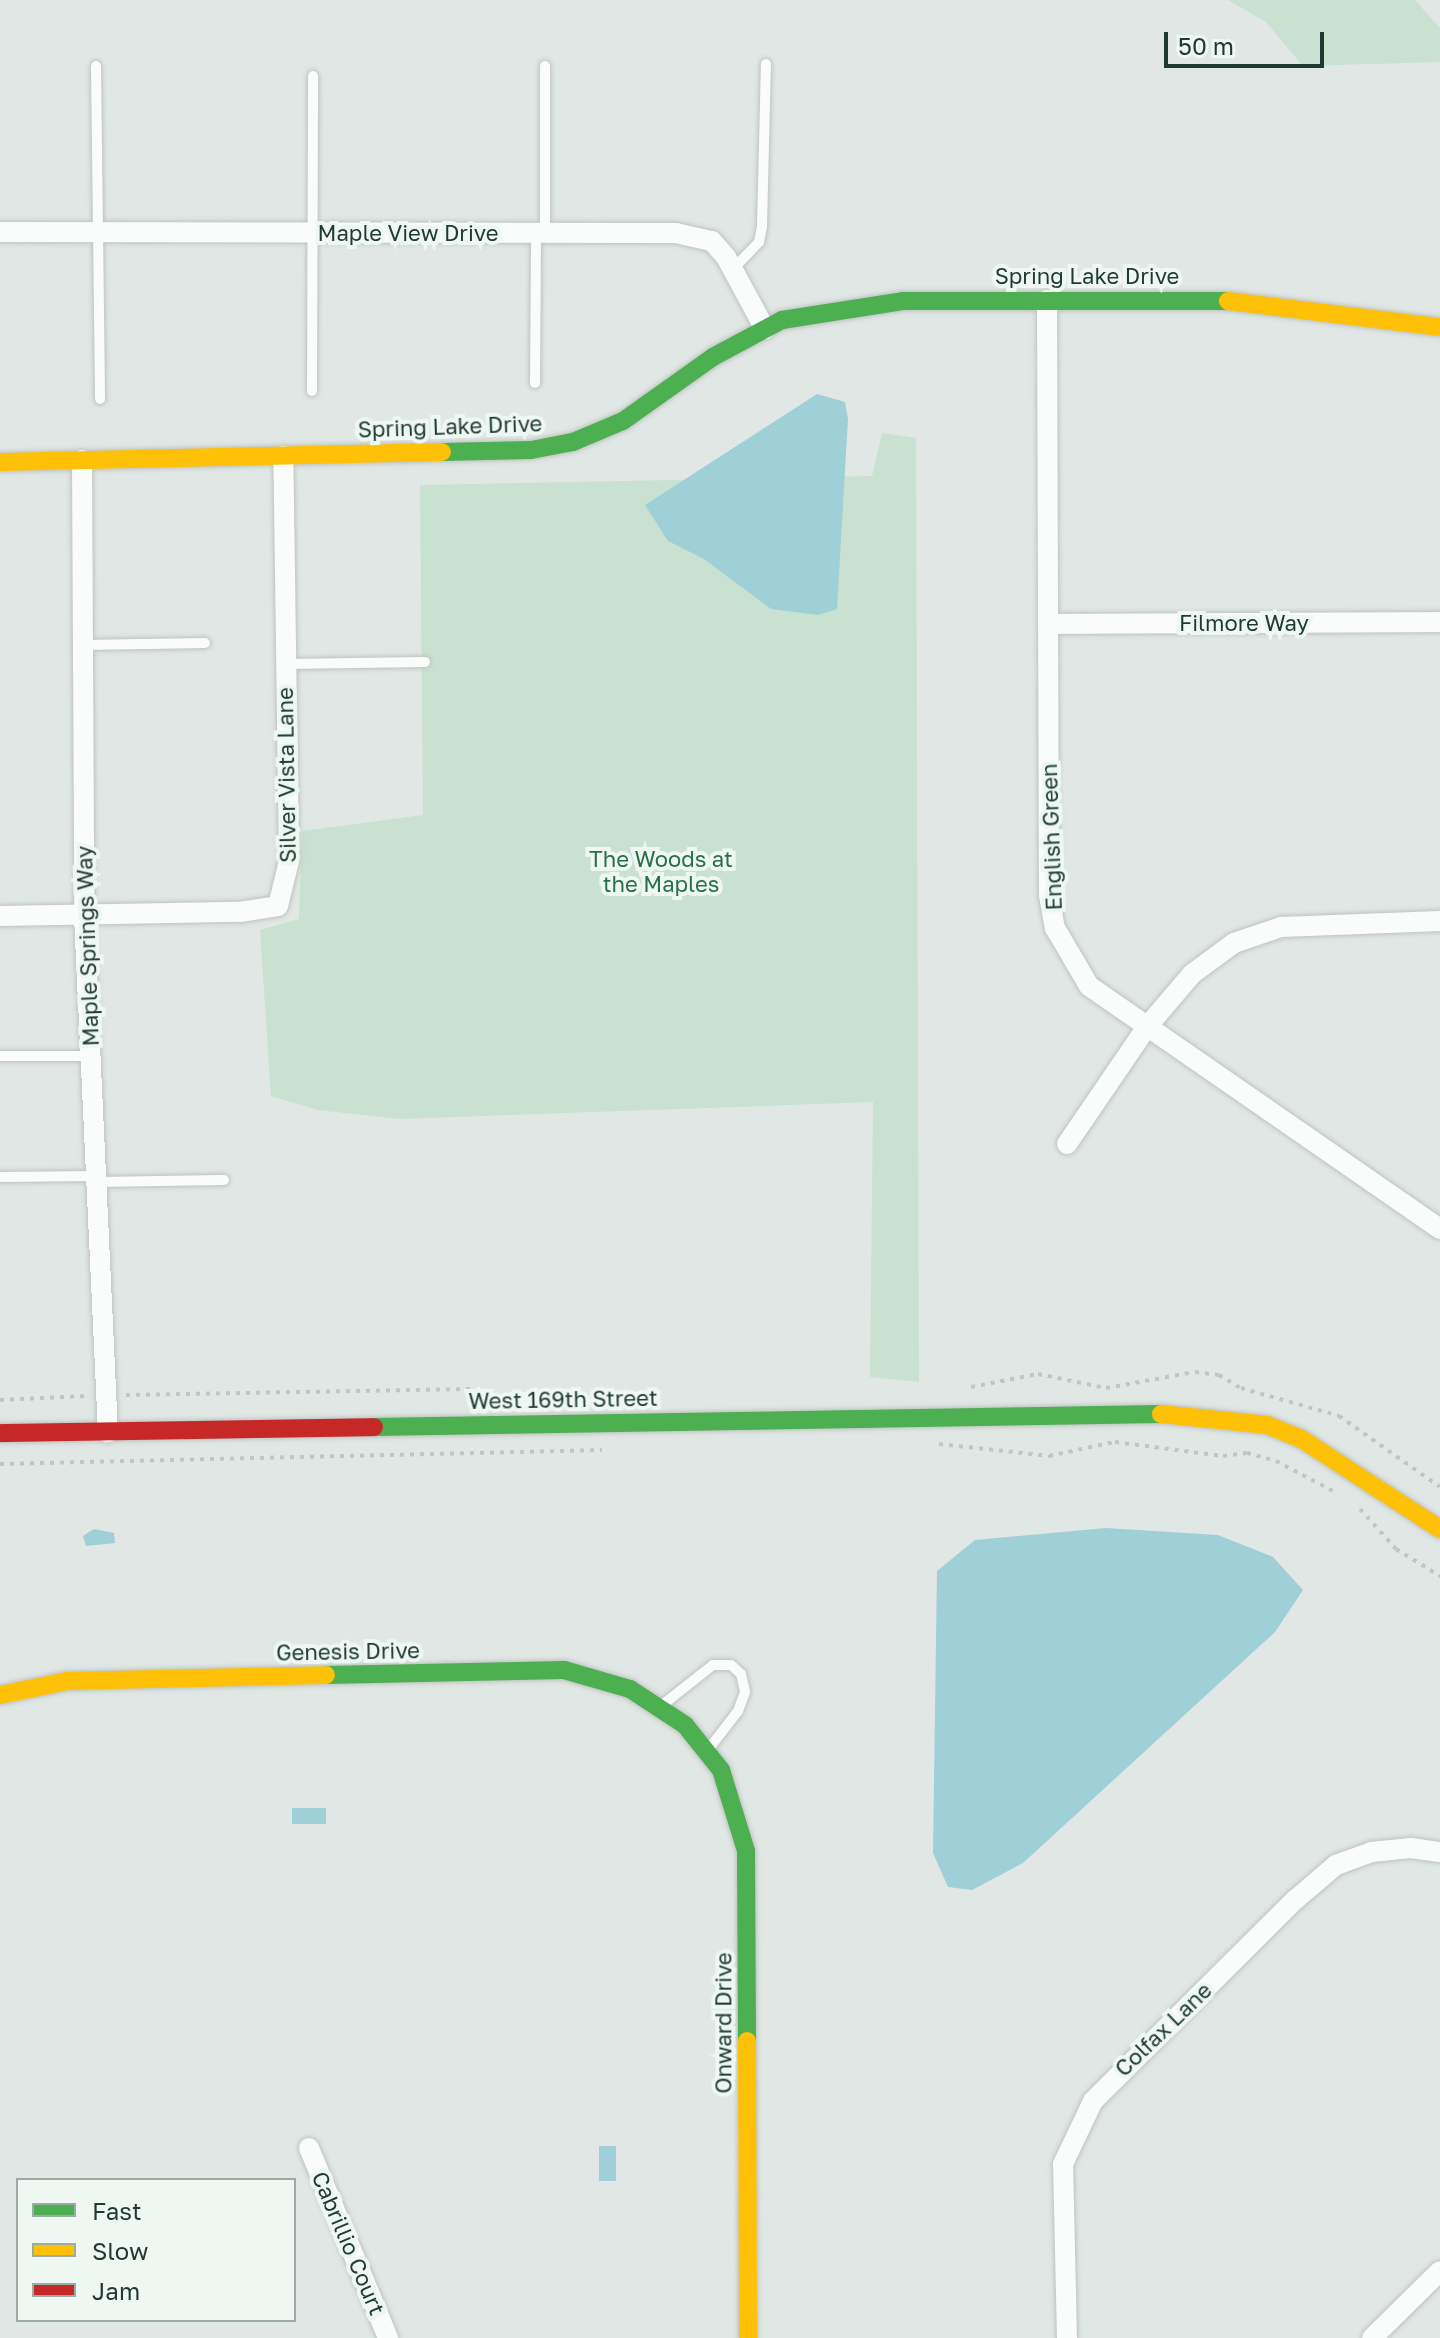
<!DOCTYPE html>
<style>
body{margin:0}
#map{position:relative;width:1440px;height:2338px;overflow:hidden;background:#e1e7e4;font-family:"Golos Text",sans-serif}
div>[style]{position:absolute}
.green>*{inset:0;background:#c9e1d0}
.water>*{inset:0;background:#9fcfd7;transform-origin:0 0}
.path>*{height:4px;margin-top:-2px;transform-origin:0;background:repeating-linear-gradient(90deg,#bfc7c5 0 4px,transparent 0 10px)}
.roads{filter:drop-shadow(0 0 2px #bec4c1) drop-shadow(0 0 2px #bec4c1)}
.lane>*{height:10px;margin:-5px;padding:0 5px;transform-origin:5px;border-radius:5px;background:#fafbfb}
.street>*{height:20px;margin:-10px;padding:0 10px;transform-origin:10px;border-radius:10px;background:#fafbfb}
.fast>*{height:18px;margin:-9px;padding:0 9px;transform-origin:9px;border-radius:9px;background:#4caf50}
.slow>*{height:18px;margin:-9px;padding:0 9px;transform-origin:9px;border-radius:9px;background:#ffc107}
.jam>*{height:18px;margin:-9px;padding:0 9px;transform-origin:9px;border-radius:9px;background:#c62828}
span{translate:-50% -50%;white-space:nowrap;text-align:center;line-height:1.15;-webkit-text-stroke:8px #eef7f2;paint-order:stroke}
.street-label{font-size:22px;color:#1f3a33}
.park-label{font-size:22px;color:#297145}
.legend{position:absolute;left:16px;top:2178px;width:280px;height:144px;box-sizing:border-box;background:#eef7f2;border:2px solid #9baba6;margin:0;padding:10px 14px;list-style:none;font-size:24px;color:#1f3a33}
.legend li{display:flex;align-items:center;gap:16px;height:40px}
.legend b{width:40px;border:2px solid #9baba6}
.scale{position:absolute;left:1164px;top:32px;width:160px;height:36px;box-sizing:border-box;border:4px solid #1f3a33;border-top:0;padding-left:10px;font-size:24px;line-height:28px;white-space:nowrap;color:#1f3a33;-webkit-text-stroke:6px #eef7f2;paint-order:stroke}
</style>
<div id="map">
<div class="green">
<div style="clip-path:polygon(1228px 0,1415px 0,1440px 28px,1440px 62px,1303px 66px,1266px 22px)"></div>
<div style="clip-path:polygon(882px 433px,916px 438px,919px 1382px,870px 1377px,873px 1102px,400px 1119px,318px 1110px,271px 1096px,260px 930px,299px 919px,302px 831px,423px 815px,420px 485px,872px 476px)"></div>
</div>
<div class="water">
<div style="clip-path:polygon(817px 394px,845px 402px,848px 419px,837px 609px,818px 615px,771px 609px,704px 559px,668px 541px,645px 505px)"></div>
<div style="clip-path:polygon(1106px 1528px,1218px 1535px,1273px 1557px,1303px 1590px,1275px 1632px,1023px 1863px,972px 1890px,948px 1887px,933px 1853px,937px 1571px,975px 1540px)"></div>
<div style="clip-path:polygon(94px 1529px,114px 1533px,115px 1543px,86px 1546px,83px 1536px)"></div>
<div style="left:292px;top:1808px;width:34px;height:16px"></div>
<div style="left:599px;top:2146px;width:17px;height:35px"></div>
</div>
<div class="path">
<div style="left:971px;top:1387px;width:68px;rotate:-11deg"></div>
<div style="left:1038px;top:1374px;width:69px;rotate:11.6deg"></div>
<div style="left:1106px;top:1388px;width:90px;rotate:-10.2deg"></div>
<div style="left:1195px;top:1372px;width:24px;rotate:7deg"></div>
<div style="left:1219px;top:1375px;width:26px;rotate:31deg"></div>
<div style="left:1241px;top:1388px;width:102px;rotate:15.9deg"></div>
<div style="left:1339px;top:1416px;width:123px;rotate:35.1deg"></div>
<div style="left:126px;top:1395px;width:345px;rotate:-1deg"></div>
<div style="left:0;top:1400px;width:86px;rotate:-2.7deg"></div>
<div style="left:939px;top:1444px;width:111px;rotate:6.2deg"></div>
<div style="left:1049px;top:1456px;width:67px;rotate:-12deg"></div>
<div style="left:1115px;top:1442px;width:109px;rotate:7.4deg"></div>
<div style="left:1223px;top:1456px;width:24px;rotate:-7deg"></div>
<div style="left:1247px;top:1453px;width:30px;rotate:15deg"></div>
<div style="left:1276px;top:1461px;width:64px;rotate:27.8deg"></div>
<div style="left:0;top:1464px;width:602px;rotate:-1.33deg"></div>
<div style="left:1360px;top:1509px;width:54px;rotate:48deg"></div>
<div style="left:1396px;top:1549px;width:52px;rotate:31.5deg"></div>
</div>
<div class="roads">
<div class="lane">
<div style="left:96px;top:66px;width:333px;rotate:89.3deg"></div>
<div style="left:545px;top:66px;width:167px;rotate:90deg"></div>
<div style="left:733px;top:269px;width:37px;rotate:-46deg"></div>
<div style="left:759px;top:242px;width:16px;rotate:-79deg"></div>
<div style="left:762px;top:226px;width:162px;rotate:-88.6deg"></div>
<div style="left:535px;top:383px;width:150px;rotate:-89.6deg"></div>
<div style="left:312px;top:391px;width:315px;rotate:-89.8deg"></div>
<div style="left:83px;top:645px;width:122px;rotate:-0.9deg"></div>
<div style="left:284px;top:664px;width:141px;rotate:-0.8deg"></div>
<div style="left:0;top:1056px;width:90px"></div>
<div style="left:0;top:1177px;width:95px;rotate:-0.6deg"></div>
<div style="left:95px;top:1182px;width:129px;rotate:-0.9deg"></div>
<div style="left:661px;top:1706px;width:66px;rotate:-38.3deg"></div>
<div style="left:713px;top:1665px;width:18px"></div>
<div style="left:731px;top:1665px;width:13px;rotate:42deg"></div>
<div style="left:741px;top:1674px;width:18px;rotate:77deg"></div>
<div style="left:745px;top:1692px;width:20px;rotate:110deg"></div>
<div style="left:738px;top:1711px;width:49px;rotate:127.6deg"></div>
</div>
<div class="street">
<div style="left:0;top:232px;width:676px;rotate:0.08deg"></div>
<div style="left:676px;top:233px;width:37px;rotate:13deg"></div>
<div style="left:712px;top:241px;width:21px;rotate:49deg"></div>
<div style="left:726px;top:257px;width:82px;rotate:61.6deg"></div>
<div style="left:1047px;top:300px;width:595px;rotate:89.81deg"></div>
<div style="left:1049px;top:895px;width:34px;rotate:80deg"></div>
<div style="left:1055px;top:928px;width:67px;rotate:59.6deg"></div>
<div style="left:1089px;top:986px;width:427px;rotate:34.7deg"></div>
<div style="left:82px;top:460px;width:456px;rotate:89.7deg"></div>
<div style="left:84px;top:916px;width:517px;rotate:87.34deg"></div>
<div style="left:1048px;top:624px;width:392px;rotate:-0.3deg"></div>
<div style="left:0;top:916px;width:240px;rotate:-1deg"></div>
<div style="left:240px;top:912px;width:38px;rotate:-9deg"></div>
<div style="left:278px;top:906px;width:46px;rotate:-76.3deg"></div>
<div style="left:289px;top:861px;width:405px;rotate:-90.8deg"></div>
<div style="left:1067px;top:1144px;width:140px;rotate:-55.7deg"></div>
<div style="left:1146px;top:1028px;width:71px;rotate:-49.6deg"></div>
<div style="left:1192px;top:974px;width:52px;rotate:-36.4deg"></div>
<div style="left:1234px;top:943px;width:50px;rotate:-18.8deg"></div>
<div style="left:1281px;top:927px;width:159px;rotate:-2.2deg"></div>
<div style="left:309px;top:2148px;width:206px;rotate:67.4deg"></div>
<div style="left:1067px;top:2338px;width:174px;rotate:-91.3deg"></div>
<div style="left:1063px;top:2164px;width:70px;rotate:-64.5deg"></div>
<div style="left:1093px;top:2101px;width:285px;rotate:-44.9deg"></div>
<div style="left:1295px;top:1900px;width:54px;rotate:-40.5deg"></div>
<div style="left:1336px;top:1865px;width:37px;rotate:-20deg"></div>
<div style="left:1371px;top:1852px;width:40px;rotate:-5.7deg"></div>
<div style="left:1411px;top:1848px;width:29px;rotate:8deg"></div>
<div style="left:1372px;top:2338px;width:95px;rotate:-44.6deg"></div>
</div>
<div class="fast">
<div style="left:442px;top:452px;width:89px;rotate:-1.3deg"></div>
<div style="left:531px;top:450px;width:43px;rotate:-10.8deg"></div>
<div style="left:573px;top:442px;width:54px;rotate:-22.8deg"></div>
<div style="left:623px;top:421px;width:110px;rotate:-35.4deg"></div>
<div style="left:713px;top:357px;width:78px;rotate:-28.2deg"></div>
<div style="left:782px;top:320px;width:122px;rotate:-8.9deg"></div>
<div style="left:903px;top:301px;width:325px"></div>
<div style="left:374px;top:1427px;width:787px;rotate:-0.95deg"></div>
<div style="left:326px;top:1675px;width:238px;rotate:-1.2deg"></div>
<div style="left:564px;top:1670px;width:69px;rotate:16.1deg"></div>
<div style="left:630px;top:1689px;width:66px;rotate:33.2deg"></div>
<div style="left:685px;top:1725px;width:58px;rotate:51.3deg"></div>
<div style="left:721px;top:1770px;width:85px;rotate:72.8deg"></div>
<div style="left:746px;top:1851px;width:190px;rotate:89.7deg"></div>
</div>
<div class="slow">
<div style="left:1228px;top:301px;width:214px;rotate:7deg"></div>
<div style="left:0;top:462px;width:442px;rotate:-1.3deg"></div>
<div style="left:1161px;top:1414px;width:107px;rotate:5.9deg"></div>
<div style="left:1267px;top:1425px;width:35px;rotate:22deg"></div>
<div style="left:1300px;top:1438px;width:167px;rotate:33deg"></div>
<div style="left:0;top:1695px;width:68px;rotate:-11.8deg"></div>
<div style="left:67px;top:1681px;width:259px;rotate:-1.3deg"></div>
<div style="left:747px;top:2041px;width:297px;rotate:89.8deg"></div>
</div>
<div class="jam">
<div style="left:0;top:1433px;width:374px;rotate:-0.9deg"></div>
</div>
</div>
<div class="street-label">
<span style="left:408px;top:233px">Maple View Drive</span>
<span style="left:1087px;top:276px">Spring Lake Drive</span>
<span style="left:450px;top:426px;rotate:-2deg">Spring Lake Drive</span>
<span style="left:1244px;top:623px">Filmore Way</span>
<span style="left:286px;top:775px;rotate:-91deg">Silver Vista Lane</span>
<span style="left:1051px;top:837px;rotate:-92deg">English Green</span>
<span style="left:87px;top:946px;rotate:-92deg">Maple Springs Way</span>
<span style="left:563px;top:1399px;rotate:-1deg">West 169th Street</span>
<span style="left:348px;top:1651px;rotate:-1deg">Genesis Drive</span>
<span style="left:723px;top:2023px;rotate:-90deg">Onward Drive</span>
<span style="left:1163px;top:2029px;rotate:-44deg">Colfax Lane</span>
<span style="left:349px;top:2243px;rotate:67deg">Cabrillio Court</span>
</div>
<div class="park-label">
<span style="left:661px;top:871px">The Woods at<br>the Maples</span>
</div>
<ul class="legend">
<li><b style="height:10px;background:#4caf50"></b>Fast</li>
<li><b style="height:10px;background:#ffc107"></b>Slow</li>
<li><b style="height:10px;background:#c62828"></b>Jam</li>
</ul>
<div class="scale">50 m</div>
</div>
